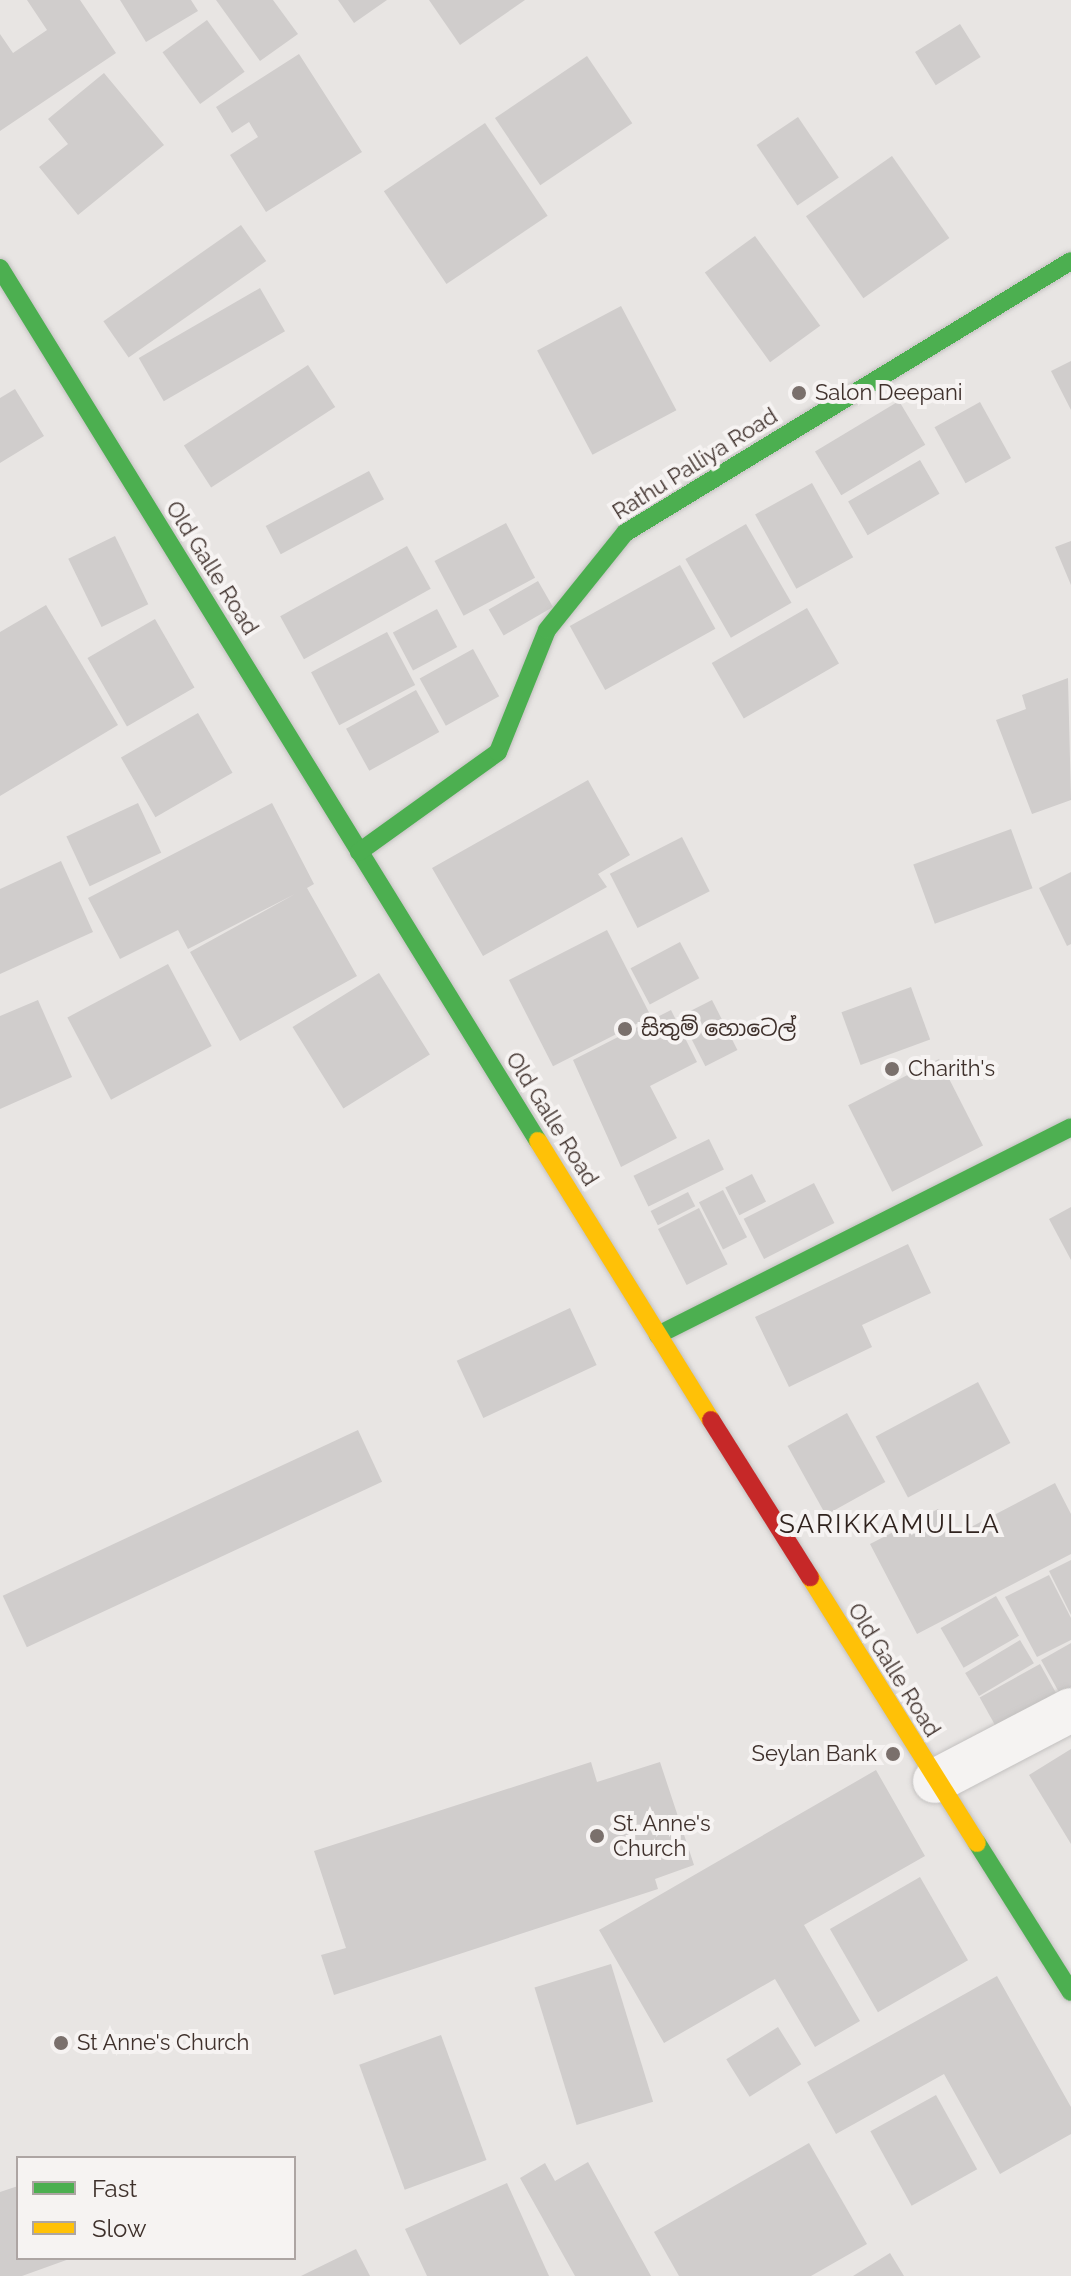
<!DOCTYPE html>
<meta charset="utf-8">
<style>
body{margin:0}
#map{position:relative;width:1071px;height:2276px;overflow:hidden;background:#e8e5e3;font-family:Raleway,"Noto Sans Sinhala",sans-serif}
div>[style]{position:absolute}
.building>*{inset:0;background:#d0cdcc;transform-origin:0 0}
.roads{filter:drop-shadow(0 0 2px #c3c1c0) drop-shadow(0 0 2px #c3c1c0)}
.street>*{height:44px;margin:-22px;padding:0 22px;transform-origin:22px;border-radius:22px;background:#f5f3f2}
.fast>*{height:18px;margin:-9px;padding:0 9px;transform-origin:9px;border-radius:9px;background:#4caf50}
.slow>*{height:18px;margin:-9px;padding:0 9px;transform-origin:9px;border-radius:9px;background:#ffc107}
.jam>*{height:18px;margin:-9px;padding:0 9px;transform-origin:9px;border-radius:9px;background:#c62828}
.dots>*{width:22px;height:22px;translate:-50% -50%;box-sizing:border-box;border:4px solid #f6f3f2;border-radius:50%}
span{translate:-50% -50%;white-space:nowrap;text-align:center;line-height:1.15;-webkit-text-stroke:8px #f6f3f2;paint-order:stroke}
.poi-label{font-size:22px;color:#3f312c}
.left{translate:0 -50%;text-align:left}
.right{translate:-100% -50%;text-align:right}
.street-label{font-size:22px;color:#3f312c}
.quarter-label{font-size:26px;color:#30231e;letter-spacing:2px}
.legend{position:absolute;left:16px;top:2156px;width:280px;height:104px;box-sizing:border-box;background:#f6f3f2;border:2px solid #ada5a3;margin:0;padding:10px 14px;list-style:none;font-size:24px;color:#3f312c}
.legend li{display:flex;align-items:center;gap:16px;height:40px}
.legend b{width:40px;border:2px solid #ada5a3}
</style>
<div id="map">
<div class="building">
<div style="clip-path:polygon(27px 0,80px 0,116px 53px,0 131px,0 34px,13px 53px,47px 30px)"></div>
<div style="clip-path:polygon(120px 0,191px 0,198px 11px,146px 42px)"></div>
<div style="clip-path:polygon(216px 0,273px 0,298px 34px,260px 61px)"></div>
<div style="clip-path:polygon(338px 0,387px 0,354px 23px)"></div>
<div style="clip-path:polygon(429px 0,525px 0,460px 45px)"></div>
<div style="left:207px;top:20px;width:64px;height:55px;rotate:54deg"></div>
<div style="left:960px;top:24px;width:39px;height:53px;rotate:58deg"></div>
<div style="clip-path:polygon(299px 54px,362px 152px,266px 212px,230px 155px,258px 137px,249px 122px,232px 133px,216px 107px)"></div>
<div style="left:587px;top:56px;width:81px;height:111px;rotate:56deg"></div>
<div style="clip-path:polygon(104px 73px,164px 145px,78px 215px,39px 167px,68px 144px,48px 119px)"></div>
<div style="left:798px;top:117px;width:73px;height:50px;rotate:56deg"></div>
<div style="left:485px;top:123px;width:112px;height:122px;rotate:56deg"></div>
<div style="left:892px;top:156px;width:100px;height:105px;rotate:55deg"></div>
<div style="left:241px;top:225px;width:44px;height:168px;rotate:55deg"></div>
<div style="left:755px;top:236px;width:111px;height:62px;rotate:54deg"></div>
<div style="left:260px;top:288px;width:50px;height:140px;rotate:60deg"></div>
<div style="left:621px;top:306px;width:118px;height:95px;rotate:62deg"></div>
<div style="clip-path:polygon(1071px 361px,1071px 410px,1051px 371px)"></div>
<div style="left:308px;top:365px;width:50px;height:148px;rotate:57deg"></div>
<div style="clip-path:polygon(15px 389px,44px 436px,0 463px,0 398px)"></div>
<div style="left:899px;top:401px;width:51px;height:98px;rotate:59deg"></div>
<div style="left:980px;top:402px;width:64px;height:52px;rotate:61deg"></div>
<div style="left:920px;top:460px;width:39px;height:83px;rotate:60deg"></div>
<div style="left:369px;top:471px;width:32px;height:117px;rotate:62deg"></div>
<div style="left:812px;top:483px;width:85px;height:65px;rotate:61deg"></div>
<div style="left:506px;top:523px;width:62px;height:81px;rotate:62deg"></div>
<div style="left:746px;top:524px;width:91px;height:70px;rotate:60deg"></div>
<div style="left:115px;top:536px;width:76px;height:52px;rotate:64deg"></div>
<div style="clip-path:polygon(1071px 541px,1071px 585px,1055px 547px)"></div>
<div style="left:407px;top:546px;width:49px;height:145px;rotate:61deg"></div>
<div style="left:680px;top:565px;width:73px;height:126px;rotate:61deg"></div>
<div style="left:538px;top:581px;width:30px;height:57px;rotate:60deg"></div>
<div style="clip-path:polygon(46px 605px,118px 725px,0 796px,0 632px)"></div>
<div style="left:807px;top:608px;width:64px;height:110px;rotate:60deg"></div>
<div style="left:437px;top:609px;width:43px;height:50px;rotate:62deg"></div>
<div style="left:155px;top:619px;width:79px;height:78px;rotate:60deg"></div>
<div style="left:387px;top:632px;width:60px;height:86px;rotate:62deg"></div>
<div style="left:473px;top:649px;width:54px;height:61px;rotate:61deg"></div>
<div style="clip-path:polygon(1068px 678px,1071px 800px,1032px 814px,996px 720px,1026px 709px,1022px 695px)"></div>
<div style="left:416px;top:690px;width:48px;height:80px;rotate:61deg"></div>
<div style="left:198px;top:713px;width:69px;height:89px;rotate:60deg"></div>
<div style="clip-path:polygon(588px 780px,630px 855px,598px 874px,607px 887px,483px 956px,432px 868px)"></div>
<div style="left:138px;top:803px;width:55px;height:79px;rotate:65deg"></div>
<div style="clip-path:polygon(272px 803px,314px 884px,307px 888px,357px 976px,240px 1041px,190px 952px,295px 894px,188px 949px,178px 930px,120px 959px,88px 898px)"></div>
<div style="left:1011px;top:829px;width:63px;height:104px;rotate:70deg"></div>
<div style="left:682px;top:837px;width:61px;height:81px;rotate:63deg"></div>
<div style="clip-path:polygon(61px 861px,93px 932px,0 974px,0 889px)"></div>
<div style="clip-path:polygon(1071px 872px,1071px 944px,1067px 946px,1039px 888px)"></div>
<div style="left:607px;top:930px;width:97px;height:110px;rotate:63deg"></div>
<div style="left:680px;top:942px;width:41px;height:56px;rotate:62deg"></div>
<div style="left:168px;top:964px;width:93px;height:114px;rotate:62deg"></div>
<div style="left:379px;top:973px;width:96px;height:102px;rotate:58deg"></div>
<div style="left:911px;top:987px;width:56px;height:74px;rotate:70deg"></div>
<div style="clip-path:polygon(38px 1000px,72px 1077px,0 1109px,0 1016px)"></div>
<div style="left:712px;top:1000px;width:56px;height:36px;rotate:63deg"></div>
<div style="clip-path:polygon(671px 1010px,697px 1062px,650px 1086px,677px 1138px,621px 1167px,573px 1060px)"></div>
<div style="left:939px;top:1059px;width:97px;height:102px;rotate:63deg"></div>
<div style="left:709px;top:1139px;width:34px;height:84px;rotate:64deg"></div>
<div style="left:752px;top:1174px;width:31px;height:30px;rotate:63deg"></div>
<div style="left:814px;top:1183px;width:45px;height:79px;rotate:63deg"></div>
<div style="left:723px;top:1190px;width:53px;height:27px;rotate:63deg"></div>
<div style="left:688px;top:1192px;width:16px;height:42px;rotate:63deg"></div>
<div style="clip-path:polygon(1071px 1207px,1071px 1260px,1049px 1219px)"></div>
<div style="left:699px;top:1208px;width:63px;height:46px;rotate:63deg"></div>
<div style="clip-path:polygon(908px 1244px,931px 1293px,862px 1325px,872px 1347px,789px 1387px,755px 1317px)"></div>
<div style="left:570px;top:1308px;width:63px;height:125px;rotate:65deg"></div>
<div style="left:978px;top:1382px;width:69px;height:116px;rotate:62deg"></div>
<div style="left:847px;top:1413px;width:79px;height:68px;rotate:61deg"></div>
<div style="left:358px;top:1430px;width:57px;height:392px;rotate:65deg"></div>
<div style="clip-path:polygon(1055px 1483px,1071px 1514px,1071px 1554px,917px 1634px,870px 1544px,938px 1509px,952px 1537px)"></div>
<div style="clip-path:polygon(1071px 1560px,1071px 1615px,1049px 1571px)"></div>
<div style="clip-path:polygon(1049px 1575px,1071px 1618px,1071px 1640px,1037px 1657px,1005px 1597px)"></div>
<div style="left:996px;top:1596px;width:46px;height:64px;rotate:60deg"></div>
<div style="left:1020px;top:1640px;width:27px;height:64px;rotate:59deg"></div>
<div style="clip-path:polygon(1071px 1643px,1071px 1687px,1060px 1694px,1041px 1660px)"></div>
<div style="left:1040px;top:1664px;width:33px;height:69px;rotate:61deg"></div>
<div style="clip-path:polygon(1071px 1749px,1071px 1844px,1029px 1775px)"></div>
<div style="clip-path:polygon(591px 1762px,597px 1782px,660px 1762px,694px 1865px,655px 1879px,658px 1889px,334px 1995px,321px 1955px,346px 1948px,314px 1851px)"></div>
<div style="clip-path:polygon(876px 1770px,925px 1856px,804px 1925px,860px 2021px,815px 2047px,775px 1979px,664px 2043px,599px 1930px)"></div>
<div style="left:920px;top:1877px;width:96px;height:104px;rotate:60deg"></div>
<div style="left:611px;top:1964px;width:144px;height:80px;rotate:73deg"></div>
<div style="clip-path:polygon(997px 1976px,1071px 2107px,1071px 2134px,1000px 2174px,944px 2074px,836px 2134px,807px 2082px)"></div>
<div style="left:778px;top:2027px;width:44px;height:61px;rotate:58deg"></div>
<div style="left:441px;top:2035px;width:133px;height:87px;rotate:70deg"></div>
<div style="left:936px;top:2095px;width:85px;height:75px;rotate:61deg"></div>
<div style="clip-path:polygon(809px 2143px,867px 2244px,811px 2276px,679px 2276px,654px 2232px)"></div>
<div style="clip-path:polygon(588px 2162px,651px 2276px,575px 2276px,520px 2178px,545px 2163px,555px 2181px)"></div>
<div style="clip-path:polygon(507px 2183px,549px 2276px,427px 2276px,405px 2229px)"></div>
<div style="clip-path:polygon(18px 2186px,18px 2258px,72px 2258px,22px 2276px,0 2276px,0 2192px)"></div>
<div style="clip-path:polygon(356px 2249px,370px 2276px,301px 2276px)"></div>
<div style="clip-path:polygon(890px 2253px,904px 2276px,853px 2276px)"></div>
</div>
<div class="roads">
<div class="street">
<div style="left:935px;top:1781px;width:153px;rotate:-27.6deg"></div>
</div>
<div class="fast">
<div style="left:0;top:268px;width:1025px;rotate:58.36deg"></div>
<div style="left:359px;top:852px;width:171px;rotate:-35.7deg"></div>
<div style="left:498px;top:752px;width:131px;rotate:-68.1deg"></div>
<div style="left:547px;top:630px;width:124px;rotate:-51.2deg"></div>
<div style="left:625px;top:533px;width:522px;rotate:-31.38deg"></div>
<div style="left:658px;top:1335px;width:462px;rotate:-26.7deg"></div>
<div style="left:977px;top:1843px;width:176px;rotate:57.8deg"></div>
</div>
<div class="slow">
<div style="left:538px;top:1141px;width:328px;rotate:58.2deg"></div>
<div style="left:810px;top:1577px;width:314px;rotate:57.9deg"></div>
</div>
<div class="jam">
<div style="left:711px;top:1420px;width:186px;rotate:57.8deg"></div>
</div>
</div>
<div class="dots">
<div style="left:799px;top:393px;background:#7a706c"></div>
<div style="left:625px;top:1029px;background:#7a706c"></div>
<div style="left:892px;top:1069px;background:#7a706c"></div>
<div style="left:893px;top:1754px;background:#7a706c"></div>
<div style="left:597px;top:1836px;background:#7a706c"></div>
<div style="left:61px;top:2043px;background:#7a706c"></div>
</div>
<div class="poi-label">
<span class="left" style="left:815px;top:393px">Salon Deepani</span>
<span class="left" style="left:641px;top:1029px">සිතුම් හොටෙල්</span>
<span class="left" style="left:908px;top:1069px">Charith's</span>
<span class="right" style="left:877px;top:1754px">Seylan Bank</span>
<span class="left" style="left:613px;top:1836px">St. Anne's<br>Church</span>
<span class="left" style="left:77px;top:2043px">St Anne's Church</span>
</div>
<div class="street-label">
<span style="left:695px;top:464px;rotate:-32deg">Rathu Palliya Road</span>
<span style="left:212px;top:568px;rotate:58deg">Old Galle Road</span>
<span style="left:552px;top:1119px;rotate:58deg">Old Galle Road</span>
<span style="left:894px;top:1670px;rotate:58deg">Old Galle Road</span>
</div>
<div class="quarter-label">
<span style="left:890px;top:1525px">SARIKKAMULLA</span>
</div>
<ul class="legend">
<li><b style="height:10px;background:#4caf50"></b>Fast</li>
<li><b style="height:10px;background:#ffc107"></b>Slow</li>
</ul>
</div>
